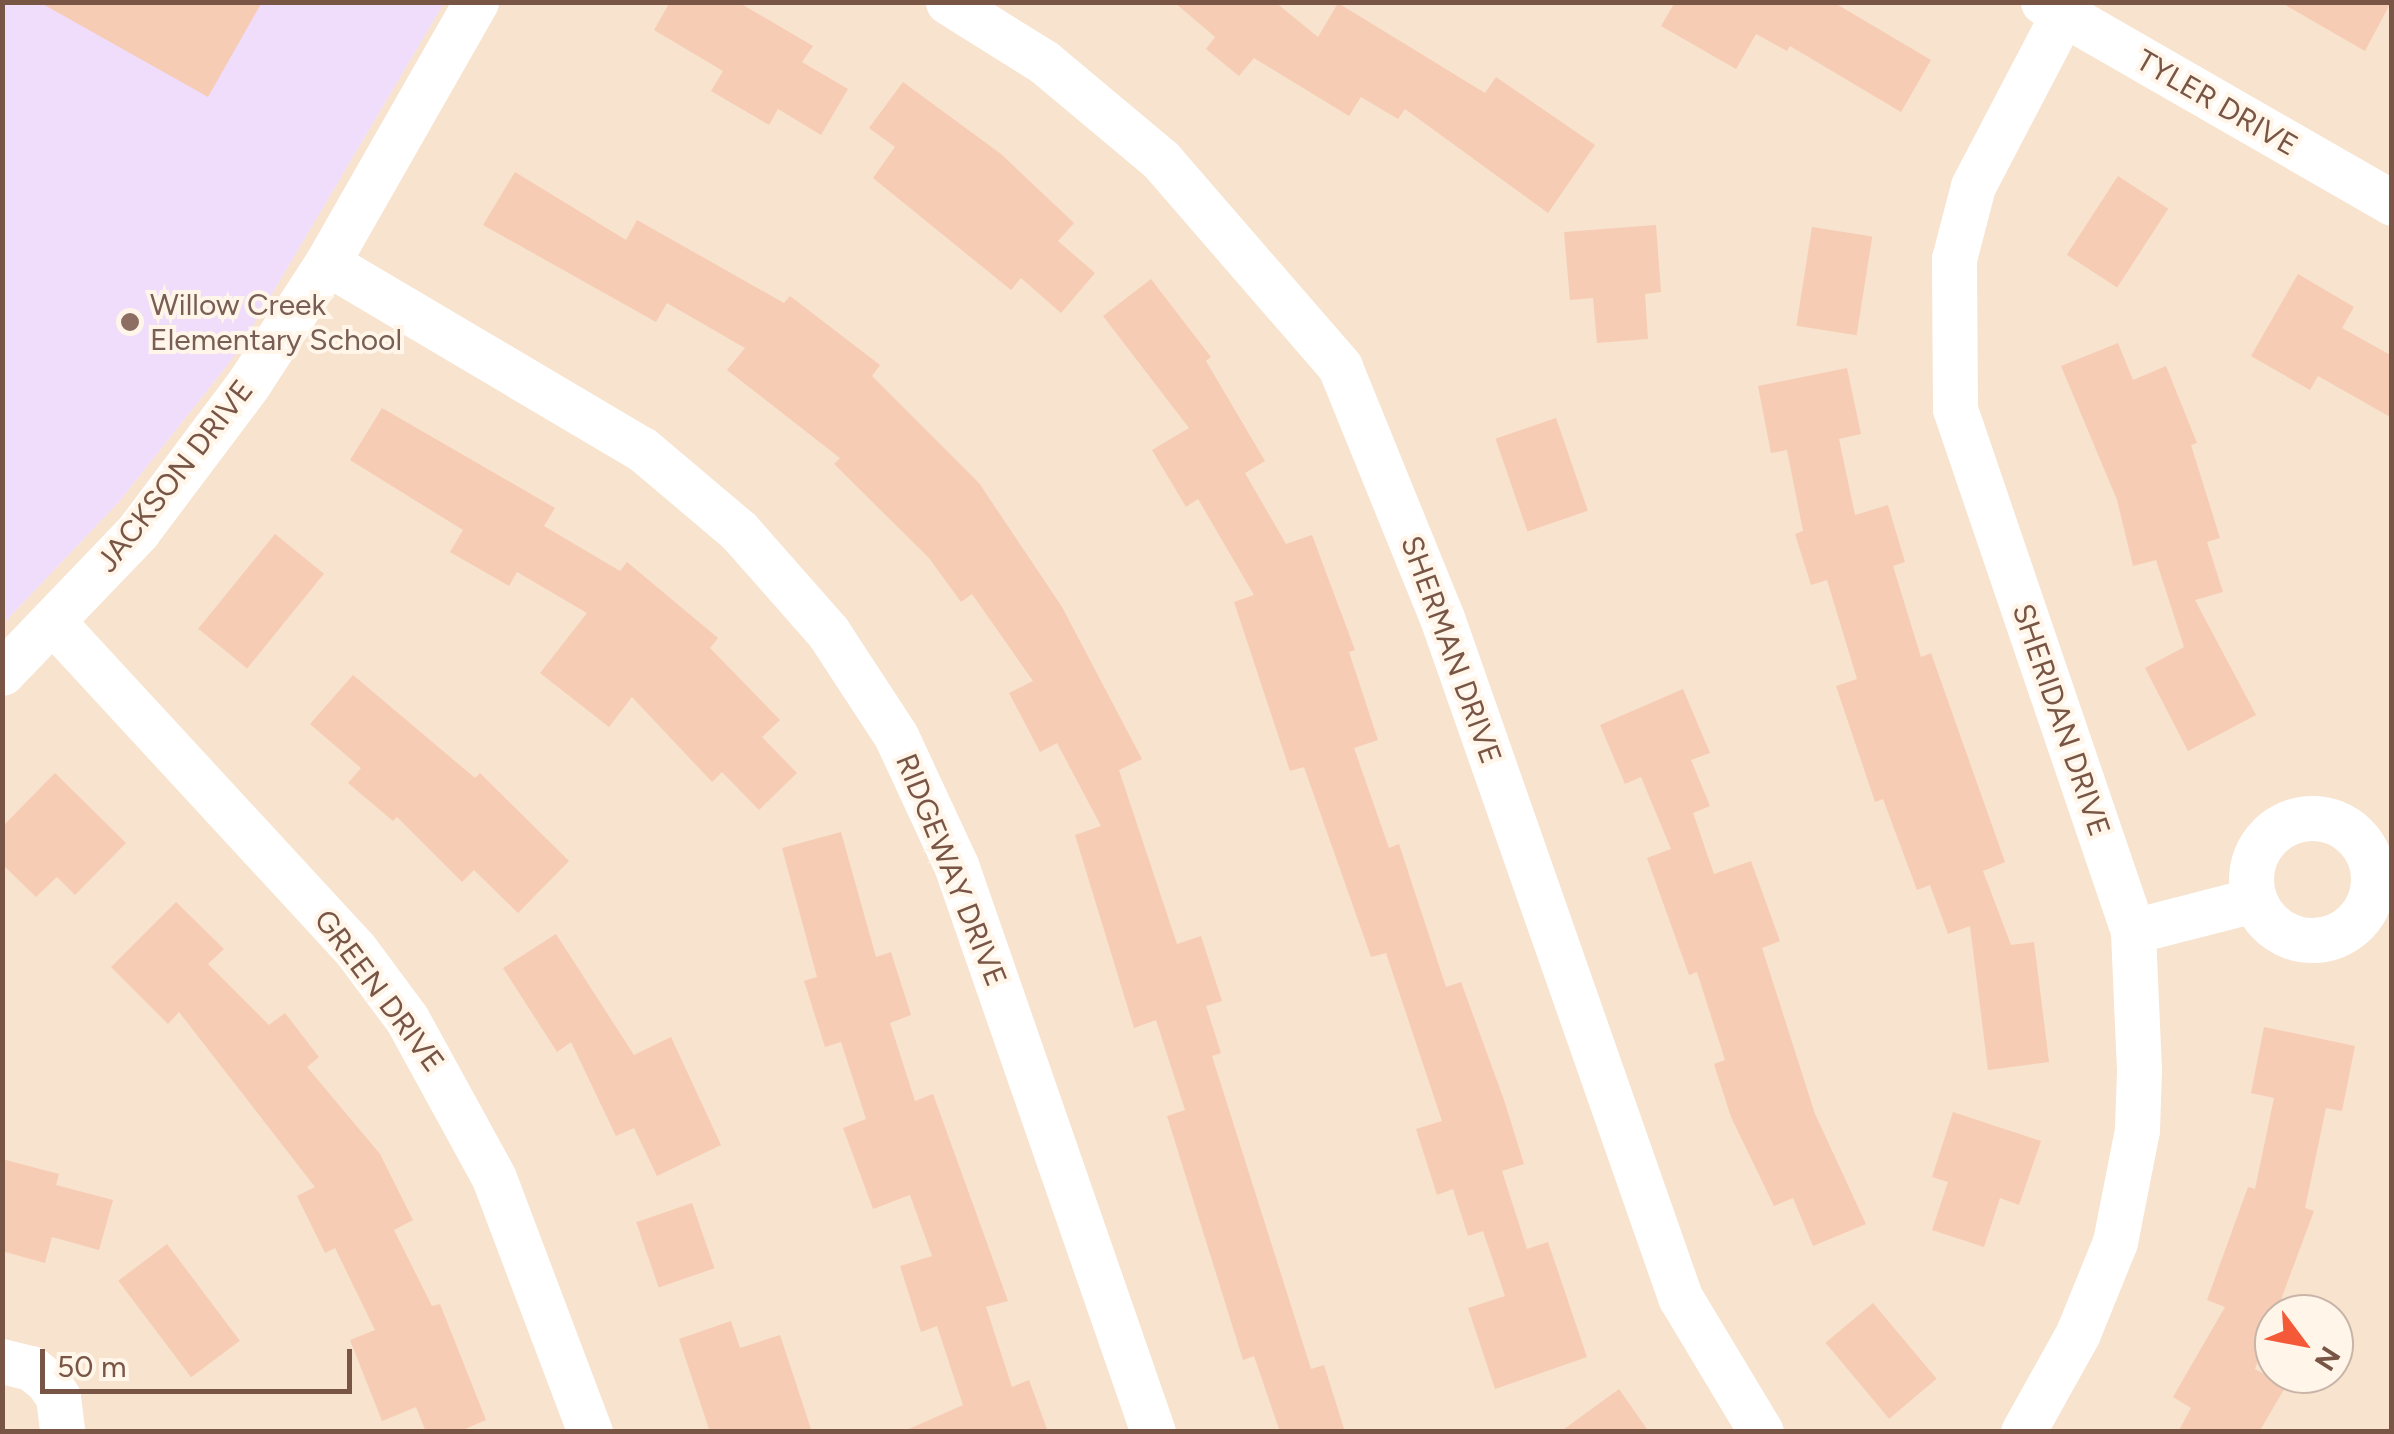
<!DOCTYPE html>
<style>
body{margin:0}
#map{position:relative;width:2394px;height:1434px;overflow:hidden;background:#fff1e0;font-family:Figtree,sans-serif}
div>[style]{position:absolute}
.residential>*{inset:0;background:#f7e3ce}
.education>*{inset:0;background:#efddfb}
.building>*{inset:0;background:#f7ccb5;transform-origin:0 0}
.minor>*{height:45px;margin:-22.5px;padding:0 22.5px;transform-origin:22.5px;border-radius:22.5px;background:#fff}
.minor>.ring{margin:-22.5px;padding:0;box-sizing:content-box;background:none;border:45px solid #fff;border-radius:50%}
.dots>*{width:28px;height:28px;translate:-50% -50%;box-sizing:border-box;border:5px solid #fff5e9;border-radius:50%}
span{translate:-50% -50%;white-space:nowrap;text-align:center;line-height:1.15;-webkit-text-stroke:8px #fff5e9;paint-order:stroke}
.street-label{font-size:30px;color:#785545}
.education-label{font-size:30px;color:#785e54}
.left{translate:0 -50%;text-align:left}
.frame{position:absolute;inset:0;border:5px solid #785545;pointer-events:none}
.north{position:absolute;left:2254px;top:1294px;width:100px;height:100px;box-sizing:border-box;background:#fff5e9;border:2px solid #c9b5a7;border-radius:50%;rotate:122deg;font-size:28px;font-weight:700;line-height:40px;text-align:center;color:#785545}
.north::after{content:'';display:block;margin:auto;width:35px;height:45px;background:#f55a38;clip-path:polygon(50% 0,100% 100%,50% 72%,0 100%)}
.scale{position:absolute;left:40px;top:1349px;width:312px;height:45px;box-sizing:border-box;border:5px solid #785545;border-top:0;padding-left:12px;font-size:30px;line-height:35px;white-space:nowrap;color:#785545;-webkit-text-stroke:8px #fff5e9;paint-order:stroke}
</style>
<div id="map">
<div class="residential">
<div style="clip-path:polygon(evenodd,444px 3px,2391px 3px,2391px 1431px,3px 1432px,3px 624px,118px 503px,237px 353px,444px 3px,2274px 1314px,2334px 1314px,2334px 1374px,2274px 1374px,2274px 1314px)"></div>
</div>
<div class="education">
<div style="clip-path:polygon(3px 3px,444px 3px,237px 353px,118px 503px,3px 624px)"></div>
</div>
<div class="building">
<div style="clip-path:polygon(39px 2px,262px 2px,208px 97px)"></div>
<div style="clip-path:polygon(670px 2px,738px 2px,813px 46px,802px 62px,848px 89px,821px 135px,778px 109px,769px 125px,711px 91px,723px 71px,654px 30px)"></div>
<div style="clip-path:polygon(1174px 2px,1275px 2px,1318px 37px,1338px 3px,1485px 93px,1496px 77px,1595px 145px,1548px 213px,1405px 109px,1398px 119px,1361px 97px,1349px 116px,1254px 58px,1239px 76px,1206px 49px,1215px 37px)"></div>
<div style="clip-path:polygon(1675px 2px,1833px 2px,1931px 60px,1901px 112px,1790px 46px,1787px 51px,1756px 34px,1736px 69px,1661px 26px)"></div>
<div style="clip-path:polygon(2280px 2px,2391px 2px,2365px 51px)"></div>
<div style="clip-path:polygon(903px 82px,1001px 154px,1074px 223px,1058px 241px,1095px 273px,1061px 313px,1021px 278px,1011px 290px,873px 178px,895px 147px,869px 128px)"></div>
<div style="clip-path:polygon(515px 172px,626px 240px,637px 220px,784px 303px,790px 296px,880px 365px,872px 376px,979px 483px,1062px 607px,1142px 759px,1119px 770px,1177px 944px,1201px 936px,1222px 1001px,1206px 1006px,1221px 1053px,1212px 1056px,1311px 1369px,1324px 1365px,1345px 1432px,1280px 1432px,1254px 1356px,1243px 1360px,1167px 1116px,1185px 1110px,1156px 1020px,1134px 1028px,1075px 835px,1101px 826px,1057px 743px,1040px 752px,1009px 693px,1033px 681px,972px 594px,961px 602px,929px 558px,834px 464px,840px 458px,727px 370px,745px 348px,667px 303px,656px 322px,483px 225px)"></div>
<div style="left:2118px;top:176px;width:60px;height:94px;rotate:33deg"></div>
<div style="clip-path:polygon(1656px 225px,1661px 292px,1645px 294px,1648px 339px,1597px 343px,1593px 298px,1570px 300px,1564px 232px)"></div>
<div style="left:1812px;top:227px;width:61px;height:100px;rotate:9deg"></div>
<div style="clip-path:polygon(2298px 274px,2354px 307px,2342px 328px,2392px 356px,2392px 418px,2318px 376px,2310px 390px,2251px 356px)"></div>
<div style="clip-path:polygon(1151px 279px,1211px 357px,1206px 361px,1265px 461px,1245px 473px,1286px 544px,1312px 535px,1355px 650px,1349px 652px,1378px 740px,1354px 748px,1389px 848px,1399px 844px,1446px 987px,1461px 982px,1504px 1100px,1524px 1164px,1502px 1171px,1527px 1249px,1548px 1242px,1587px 1357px,1495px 1389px,1468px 1308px,1505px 1296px,1483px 1231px,1468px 1236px,1453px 1189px,1437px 1195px,1416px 1129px,1442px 1121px,1386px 953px,1371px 957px,1304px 767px,1290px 771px,1234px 602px,1254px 595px,1198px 499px,1186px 507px,1152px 450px,1189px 428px,1103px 316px)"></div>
<div style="clip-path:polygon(2118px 343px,2133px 380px,2166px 366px,2197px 443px,2191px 445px,2220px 538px,2207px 542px,2223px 592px,2195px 600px,2256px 715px,2188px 751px,2145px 668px,2184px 647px,2156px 560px,2133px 566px,2117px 500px,2061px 366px)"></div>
<div style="clip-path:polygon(1847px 368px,1861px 434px,1839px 439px,1855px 515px,1888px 505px,1905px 562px,1893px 566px,1921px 657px,1931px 653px,2005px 862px,1983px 871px,2011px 945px,2034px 942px,2049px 1062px,1988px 1070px,1970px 926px,1948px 934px,1930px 885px,1917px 890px,1883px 799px,1875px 802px,1836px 686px,1857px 679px,1827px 580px,1811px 585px,1795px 534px,1803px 531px,1787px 450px,1771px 453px,1758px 386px)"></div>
<div style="clip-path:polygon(382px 408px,555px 508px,544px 526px,620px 571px,627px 562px,718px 638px,710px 648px,780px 720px,762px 737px,797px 773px,759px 810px,722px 772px,712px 782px,632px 697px,609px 727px,540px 673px,587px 613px,517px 572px,509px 586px,450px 552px,463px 530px,350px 460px)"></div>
<div style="left:1556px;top:418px;width:98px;height:64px;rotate:71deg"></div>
<div style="left:275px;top:534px;width:63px;height:122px;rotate:39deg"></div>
<div style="clip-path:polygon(353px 675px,475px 778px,480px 773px,569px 861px,518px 913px,474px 870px,462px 882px,397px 817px,393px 821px,348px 783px,361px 768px,310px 724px)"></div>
<div style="clip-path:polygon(1683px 689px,1710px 753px,1691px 760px,1710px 806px,1693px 813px,1714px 874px,1751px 861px,1780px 941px,1762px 948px,1815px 1114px,1866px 1224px,1813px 1246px,1793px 1198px,1774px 1206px,1731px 1117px,1714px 1064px,1725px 1060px,1697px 972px,1689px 975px,1647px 858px,1671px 849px,1641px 777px,1625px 784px,1600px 725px)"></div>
<div style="clip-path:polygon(55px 773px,126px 843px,75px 895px,57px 877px,36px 897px,2px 864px,2px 827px)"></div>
<div style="clip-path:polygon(841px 832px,876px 957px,891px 952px,911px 1015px,890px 1023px,915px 1101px,933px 1094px,1008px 1301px,986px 1307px,1012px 1387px,1029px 1380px,1048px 1432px,902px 1432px,963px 1405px,937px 1326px,921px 1332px,900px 1266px,932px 1256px,910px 1195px,873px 1209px,843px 1128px,866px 1119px,841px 1042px,825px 1047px,804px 981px,817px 977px,782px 848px)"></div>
<div style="clip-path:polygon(176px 902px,224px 949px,208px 964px,269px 1025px,285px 1013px,319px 1057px,307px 1067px,380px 1154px,413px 1220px,394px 1230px,432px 1306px,440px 1304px,486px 1420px,458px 1432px,426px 1432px,416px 1407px,382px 1421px,350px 1340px,375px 1330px,335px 1248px,325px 1253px,297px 1196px,315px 1187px,179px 1012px,168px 1024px,111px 967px)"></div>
<div style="clip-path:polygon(556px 934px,634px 1055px,671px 1037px,721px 1145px,657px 1176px,634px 1128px,616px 1136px,571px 1042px,557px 1052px,503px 968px)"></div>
<div style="clip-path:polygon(2264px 1027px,2355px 1046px,2342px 1111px,2326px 1108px,2305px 1208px,2314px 1211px,2255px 1369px,2286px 1386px,2259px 1432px,2178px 1432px,2191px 1408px,2173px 1397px,2225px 1307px,2207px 1300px,2248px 1187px,2255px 1189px,2274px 1098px,2251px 1093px)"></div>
<div style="clip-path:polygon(1953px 1112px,2041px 1141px,2019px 1205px,2000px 1198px,1984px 1247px,1932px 1230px,1948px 1182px,1932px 1177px)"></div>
<div style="clip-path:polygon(2px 1159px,59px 1174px,56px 1185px,113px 1200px,99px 1250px,52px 1237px,45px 1263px,2px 1251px)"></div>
<div style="left:692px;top:1203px;width:69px;height:59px;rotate:71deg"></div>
<div style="left:167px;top:1244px;width:121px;height:61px;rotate:53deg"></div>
<div style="left:1873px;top:1303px;width:99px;height:62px;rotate:50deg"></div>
<div style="clip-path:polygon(731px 1321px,740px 1348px,780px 1335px,812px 1432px,710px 1432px,679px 1339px)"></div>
<div style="clip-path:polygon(1619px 1389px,1649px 1432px,1560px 1432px)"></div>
</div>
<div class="minor">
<div style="left:948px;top:2px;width:113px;rotate:32deg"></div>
<div style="left:1044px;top:62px;width:153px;rotate:39.9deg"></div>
<div style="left:1161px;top:160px;width:274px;rotate:49.1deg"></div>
<div style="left:1340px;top:367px;width:271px;rotate:67.9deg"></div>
<div style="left:1442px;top:618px;width:720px;rotate:70.68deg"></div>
<div style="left:1680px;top:1297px;width:157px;rotate:59deg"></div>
<div style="left:2043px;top:2px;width:403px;rotate:29.9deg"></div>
<div style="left:327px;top:263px;width:366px;rotate:30.6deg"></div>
<div style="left:642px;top:449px;width:127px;rotate:40.2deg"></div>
<div style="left:739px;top:531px;width:135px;rotate:48.6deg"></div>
<div style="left:828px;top:632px;width:124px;rotate:56.8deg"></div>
<div style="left:896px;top:736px;width:142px;rotate:65.1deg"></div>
<div style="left:956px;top:865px;width:600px;rotate:70.84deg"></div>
<div style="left:54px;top:623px;width:444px;rotate:47.3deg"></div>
<div style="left:355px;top:949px;width:87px;rotate:53.4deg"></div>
<div style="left:407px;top:1019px;width:181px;rotate:61.3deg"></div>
<div style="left:494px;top:1178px;width:272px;rotate:69.3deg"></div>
<div style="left:2px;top:673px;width:197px;rotate:-46.2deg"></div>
<div style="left:138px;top:531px;width:185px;rotate:-53.1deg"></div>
<div style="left:249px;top:383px;width:143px;rotate:-57deg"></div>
<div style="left:327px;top:263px;width:301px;rotate:-60.3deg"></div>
<div class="ring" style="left:2251px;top:818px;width:77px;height:77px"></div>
<div style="left:2133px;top:931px;width:125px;rotate:-14.4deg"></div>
<div style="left:2px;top:1361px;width:30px;rotate:14deg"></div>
<div style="left:31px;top:1368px;width:21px;rotate:39deg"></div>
<div style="left:47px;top:1381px;width:19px;rotate:55deg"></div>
<div style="left:58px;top:1397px;width:35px;rotate:83deg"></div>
<div style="left:2023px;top:1432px;width:113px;rotate:-60.9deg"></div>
<div style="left:2078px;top:1333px;width:98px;rotate:-67.9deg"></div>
<div style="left:2115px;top:1242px;width:114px;rotate:-78.9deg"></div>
<div style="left:2137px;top:1130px;width:60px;rotate:-88.1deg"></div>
<div style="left:2139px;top:1070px;width:139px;rotate:-92.5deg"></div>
<div style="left:2133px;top:931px;width:552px;rotate:-108.83deg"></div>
<div style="left:1955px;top:409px;width:150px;rotate:-90.4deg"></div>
<div style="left:1954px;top:259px;width:75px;rotate:-75.4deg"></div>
<div style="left:1973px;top:186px;width:194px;rotate:-62.4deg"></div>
</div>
<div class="dots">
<div style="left:130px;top:322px;background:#8d6e63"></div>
</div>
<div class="street-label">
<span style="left:2217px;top:103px;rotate:30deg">TYLER DRIVE</span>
<span style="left:175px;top:476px;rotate:-52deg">JACKSON DRIVE</span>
<span style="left:1451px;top:650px;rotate:70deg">SHERMAN DRIVE</span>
<span style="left:2061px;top:720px;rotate:71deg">SHERIDAN DRIVE</span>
<span style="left:951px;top:870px;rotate:68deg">RIDGEWAY DRIVE</span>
<span style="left:379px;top:991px;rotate:53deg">GREEN DRIVE</span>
</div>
<div class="education-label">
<span class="left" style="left:150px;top:322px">Willow Creek<br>Elementary School</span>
</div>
<div class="frame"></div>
<div class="north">N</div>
<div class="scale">50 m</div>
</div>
